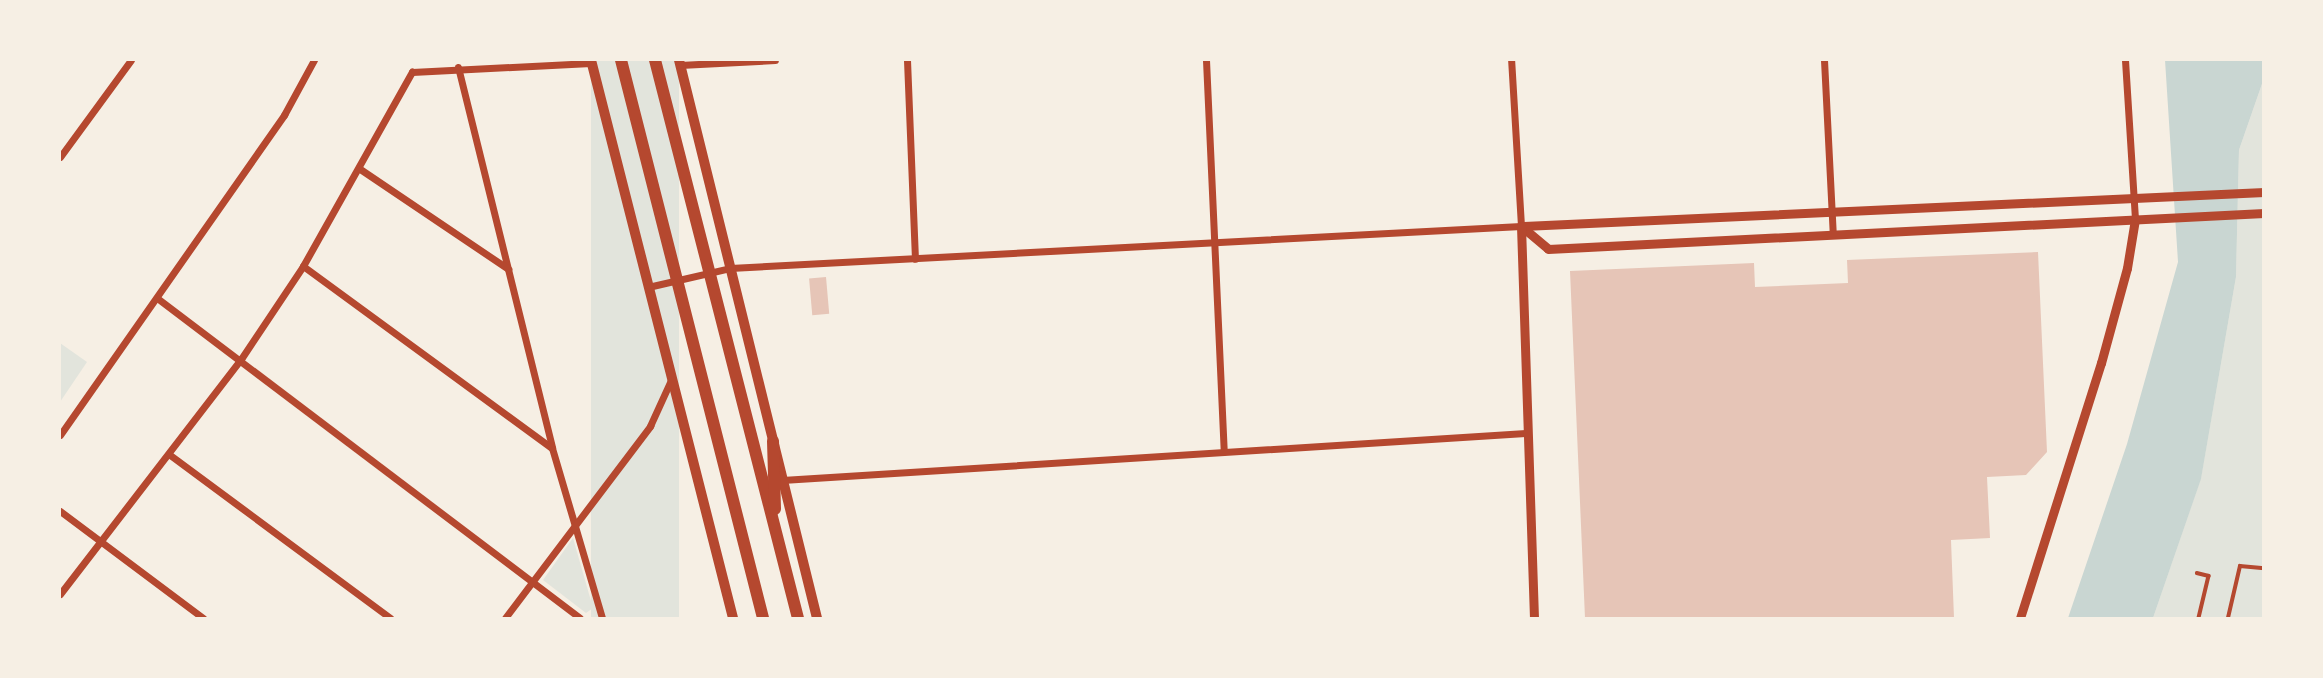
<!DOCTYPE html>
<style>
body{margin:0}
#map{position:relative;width:2323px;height:678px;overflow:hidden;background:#f6efe4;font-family:"PT Serif",serif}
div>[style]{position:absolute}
.green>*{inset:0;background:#e2e4dc;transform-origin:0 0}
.water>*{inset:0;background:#c9d6d2}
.building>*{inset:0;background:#e6c5b7;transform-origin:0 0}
.service>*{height:3.5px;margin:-1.75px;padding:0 1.75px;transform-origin:1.75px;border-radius:1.75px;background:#b5482f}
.minor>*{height:7px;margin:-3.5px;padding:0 3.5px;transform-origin:3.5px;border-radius:3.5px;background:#b5482f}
.tertiary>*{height:9px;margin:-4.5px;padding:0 4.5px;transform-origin:4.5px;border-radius:4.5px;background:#b5482f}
.secondary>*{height:10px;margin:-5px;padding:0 5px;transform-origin:5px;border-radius:5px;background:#b5482f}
.primary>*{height:12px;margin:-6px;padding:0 6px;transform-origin:6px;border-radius:6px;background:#b5482f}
span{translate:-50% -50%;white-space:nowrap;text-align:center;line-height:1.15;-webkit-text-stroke:7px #f6efe4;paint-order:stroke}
.frame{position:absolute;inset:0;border:61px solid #f6efe4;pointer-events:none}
</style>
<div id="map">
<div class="green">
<div style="left:591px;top:60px;width:88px;height:576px"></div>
<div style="clip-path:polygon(2263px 81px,2263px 618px,2153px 618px,2201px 478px,2236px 277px,2239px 150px)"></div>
<div style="clip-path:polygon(60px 343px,87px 362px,60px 402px)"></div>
<div style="clip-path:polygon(573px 538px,593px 608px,586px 613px,543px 580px)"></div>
</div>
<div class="water">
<div style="clip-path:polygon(2165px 60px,2263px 60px,2263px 81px,2239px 150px,2236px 277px,2201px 479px,2153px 618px,2068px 618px,2127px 444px,2178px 262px)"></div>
</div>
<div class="building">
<div style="clip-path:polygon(2038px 252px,2047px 452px,2026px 475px,1987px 477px,1990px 538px,1951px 540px,1954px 618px,1585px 618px,1570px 271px,1754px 263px,1755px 287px,1848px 283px,1847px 260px)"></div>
<div style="left:826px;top:277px;width:37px;height:17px;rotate:85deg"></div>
</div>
<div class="service">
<div style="left:2197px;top:573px;width:12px;rotate:14deg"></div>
<div style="left:2209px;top:576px;width:43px;rotate:103.4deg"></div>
<div style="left:2228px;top:618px;width:53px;rotate:-77deg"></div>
<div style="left:2240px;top:566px;width:24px;rotate:5deg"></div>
</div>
<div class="minor">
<div style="left:907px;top:60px;width:199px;rotate:87.7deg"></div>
<div style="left:1206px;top:60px;width:392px;rotate:87.4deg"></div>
<div style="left:1824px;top:60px;width:175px;rotate:87.1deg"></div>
<div style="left:2125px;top:60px;width:159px;rotate:86.4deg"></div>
<div style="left:680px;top:65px;width:95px;rotate:-3deg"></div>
<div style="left:458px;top:67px;width:392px;rotate:76.1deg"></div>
<div style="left:552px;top:448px;width:177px;rotate:73.6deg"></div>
<div style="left:60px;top:157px;width:120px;rotate:-53.8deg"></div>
<div style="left:360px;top:169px;width:179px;rotate:34deg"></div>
<div style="left:303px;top:266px;width:308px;rotate:36.2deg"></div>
<div style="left:648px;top:287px;width:84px;rotate:-13deg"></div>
<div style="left:730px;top:268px;width:792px;rotate:-3.04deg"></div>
<div style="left:1521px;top:226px;width:166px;rotate:-93.4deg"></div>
<div style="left:157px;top:298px;width:530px;rotate:37.11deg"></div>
<div style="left:60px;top:435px;width:391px;rotate:-55deg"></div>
<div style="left:284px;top:115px;width:63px;rotate:-61.4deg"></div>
<div style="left:170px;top:455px;width:274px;rotate:36.5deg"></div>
<div style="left:782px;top:480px;width:747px;rotate:-3.61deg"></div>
<div style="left:60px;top:511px;width:179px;rotate:36.8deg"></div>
<div style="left:60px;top:594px;width:297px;rotate:-52.4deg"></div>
<div style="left:241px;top:359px;width:112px;rotate:-56.3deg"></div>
<div style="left:303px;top:266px;width:223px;rotate:-60.7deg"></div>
<div style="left:412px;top:72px;width:179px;rotate:-2.9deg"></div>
<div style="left:505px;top:618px;width:241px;rotate:-52.9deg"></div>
<div style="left:650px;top:426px;width:51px;rotate:-65.5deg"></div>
</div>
<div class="tertiary">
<div style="left:1521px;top:226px;width:35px;rotate:40deg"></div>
<div style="left:1548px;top:249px;width:717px;rotate:-2.88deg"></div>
<div style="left:1521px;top:226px;width:744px;rotate:-2.62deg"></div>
<div style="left:1521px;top:226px;width:392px;rotate:88.1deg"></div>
<div style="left:2020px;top:618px;width:268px;rotate:-72.4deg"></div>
<div style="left:2101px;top:363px;width:98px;rotate:-74.7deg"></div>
<div style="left:2127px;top:268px;width:50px;rotate:-80.7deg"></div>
</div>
<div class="secondary">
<div style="left:591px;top:60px;width:576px;rotate:75.72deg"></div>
<div style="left:679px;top:60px;width:575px;rotate:76.11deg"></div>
</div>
<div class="primary">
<div style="left:621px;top:60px;width:576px;rotate:75.72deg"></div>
<div style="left:655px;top:60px;width:576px;rotate:75.63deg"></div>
<div style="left:773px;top:441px;width:68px;rotate:88.3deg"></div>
</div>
<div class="frame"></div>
</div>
